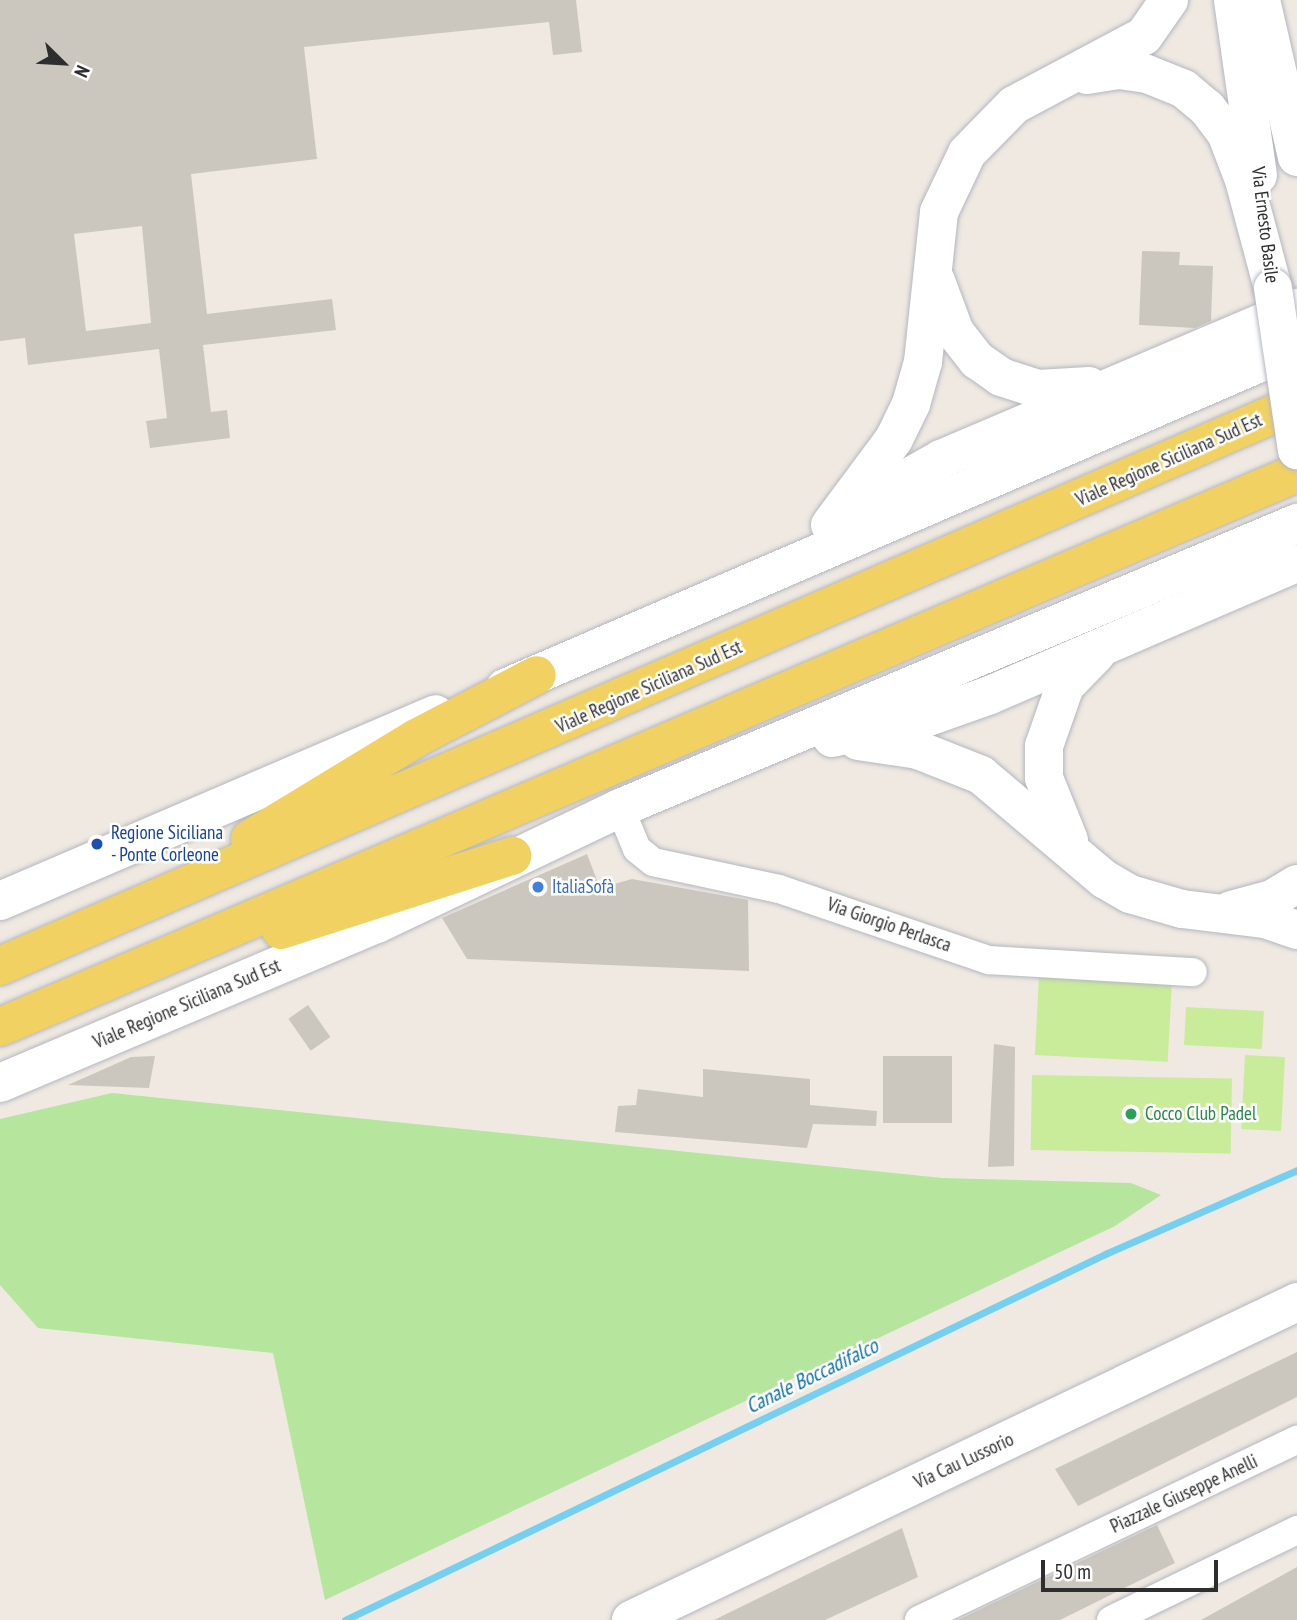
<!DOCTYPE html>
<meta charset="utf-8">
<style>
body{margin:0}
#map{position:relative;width:1297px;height:1620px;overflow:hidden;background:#efe9e1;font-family:"PT Sans Narrow",sans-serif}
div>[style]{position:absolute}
.green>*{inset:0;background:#b6e59e}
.pitch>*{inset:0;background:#c9ec9a;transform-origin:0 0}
.stream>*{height:7px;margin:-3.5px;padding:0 3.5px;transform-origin:3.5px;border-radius:3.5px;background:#75cff0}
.building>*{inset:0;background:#cbc7bf;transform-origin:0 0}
.roads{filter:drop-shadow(0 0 2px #b4b7c1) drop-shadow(0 0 2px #b4b7c1)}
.street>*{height:28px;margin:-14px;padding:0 14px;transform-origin:14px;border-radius:14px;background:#fff}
.secondary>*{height:38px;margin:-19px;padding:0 19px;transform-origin:19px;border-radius:19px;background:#fff}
.primary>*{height:38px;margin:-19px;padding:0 19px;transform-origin:19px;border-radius:19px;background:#f2d163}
.bridges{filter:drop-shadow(0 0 2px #b4b7c1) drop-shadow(0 0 2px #b4b7c1)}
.secondary-bridge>*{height:38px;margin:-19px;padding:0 19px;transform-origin:19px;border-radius:19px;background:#fff}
.dots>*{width:19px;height:19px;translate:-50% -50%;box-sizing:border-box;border:4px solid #fff;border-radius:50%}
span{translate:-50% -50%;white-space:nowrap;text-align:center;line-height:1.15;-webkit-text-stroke:5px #fff;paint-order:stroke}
.street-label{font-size:19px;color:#2e2e2e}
.transit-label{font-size:19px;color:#164399}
.left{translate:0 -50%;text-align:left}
.shop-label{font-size:19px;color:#366cbe}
.leisure-label{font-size:19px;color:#27864d}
.water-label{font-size:21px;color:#0d6fa3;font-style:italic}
.north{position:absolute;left:28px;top:28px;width:70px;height:70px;-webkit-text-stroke:5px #fff;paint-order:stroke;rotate:114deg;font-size:19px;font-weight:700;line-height:28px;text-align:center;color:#2e2e2e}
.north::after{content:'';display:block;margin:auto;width:24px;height:32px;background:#2e2e2e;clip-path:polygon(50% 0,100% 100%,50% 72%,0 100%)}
.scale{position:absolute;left:1041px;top:1560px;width:177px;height:32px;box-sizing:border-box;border:4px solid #2e2e2e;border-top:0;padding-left:9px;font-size:21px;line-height:24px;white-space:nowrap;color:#2e2e2e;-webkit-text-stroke:5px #fff;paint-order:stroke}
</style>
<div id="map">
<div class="green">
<div style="clip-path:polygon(112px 1093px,942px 1178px,1131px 1183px,1161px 1195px,1115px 1226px,325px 1600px,273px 1353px,38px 1328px,0 1285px,0 1119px)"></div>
</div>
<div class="pitch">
<div style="left:1039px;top:976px;width:133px;height:79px;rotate:3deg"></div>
<div style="left:1186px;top:1007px;width:78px;height:38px;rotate:3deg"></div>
<div style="left:1245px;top:1055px;width:40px;height:74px;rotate:3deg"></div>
<div style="left:1032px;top:1075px;width:200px;height:75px;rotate:1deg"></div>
</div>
<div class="stream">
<div style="left:345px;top:1620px;width:844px;rotate:-25.71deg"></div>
<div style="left:1105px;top:1254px;width:210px;rotate:-23.6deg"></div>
</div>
<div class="building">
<div style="clip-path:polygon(evenodd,0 0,576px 0,582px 52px,553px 55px,549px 22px,304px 47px,317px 159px,191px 174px,207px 314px,332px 299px,336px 330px,203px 345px,211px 412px,227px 410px,230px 438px,150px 448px,146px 421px,167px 418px,159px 349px,28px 365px,25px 338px,0 341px,0 0,142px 226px,151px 323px,86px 331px,74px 234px,142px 226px)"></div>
<div style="clip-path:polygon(1142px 251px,1180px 252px,1179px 265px,1213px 266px,1211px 321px,1195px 328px,1139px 325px)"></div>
<div style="clip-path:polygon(587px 854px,600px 888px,632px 879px,748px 900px,749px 971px,467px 959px,442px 918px)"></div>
<div style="left:308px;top:1005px;width:39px;height:24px;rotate:55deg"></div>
<div style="clip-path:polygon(994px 1044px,1015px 1047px,1014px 1166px,988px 1167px)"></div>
<div style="clip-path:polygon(155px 1056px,149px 1088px,68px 1085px,131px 1057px)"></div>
<div style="left:883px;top:1056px;width:69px;height:67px"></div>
<div style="clip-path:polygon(703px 1069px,810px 1079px,810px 1105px,877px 1111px,876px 1126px,813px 1124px,807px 1148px,615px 1132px,618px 1106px,636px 1105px,638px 1089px,703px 1097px)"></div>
<div style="clip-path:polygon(1297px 1352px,1297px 1397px,1078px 1506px,1055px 1469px)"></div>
<div style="clip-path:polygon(1157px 1525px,1175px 1563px,1060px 1620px,958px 1620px)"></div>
<div style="clip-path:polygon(902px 1528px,918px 1577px,825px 1620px,714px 1620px)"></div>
<div style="clip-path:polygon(1297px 1567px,1297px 1620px,1201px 1620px)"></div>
</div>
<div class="roads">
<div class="street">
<div style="left:620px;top:808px;width:44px;rotate:67.5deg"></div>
<div style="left:637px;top:849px;width:21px;rotate:39deg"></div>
<div style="left:653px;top:862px;width:129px;rotate:12.1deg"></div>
<div style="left:779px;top:889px;width:222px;rotate:18.7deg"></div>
<div style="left:989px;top:960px;width:204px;rotate:3.4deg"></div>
<div style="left:919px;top:1620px;width:419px;rotate:-25.5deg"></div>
<div style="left:1111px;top:1620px;width:207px;rotate:-25.8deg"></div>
</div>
<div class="secondary">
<div style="left:1233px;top:0;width:177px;rotate:81.9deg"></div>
<div style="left:1261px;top:0;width:161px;rotate:77.1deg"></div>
<div style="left:1087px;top:75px;width:32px;rotate:-9deg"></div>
<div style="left:1119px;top:70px;width:28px;rotate:8deg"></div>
<div style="left:1147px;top:74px;width:40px;rotate:22deg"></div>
<div style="left:1184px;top:89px;width:30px;rotate:40deg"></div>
<div style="left:1207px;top:108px;width:31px;rotate:53deg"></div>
<div style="left:1226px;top:133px;width:50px;rotate:69deg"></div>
<div style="left:1244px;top:180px;width:112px;rotate:75deg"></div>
<div style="left:936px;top:281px;width:54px;rotate:69.6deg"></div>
<div style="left:955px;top:332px;width:36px;rotate:52deg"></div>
<div style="left:977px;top:360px;width:29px;rotate:35deg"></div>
<div style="left:1001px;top:377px;width:39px;rotate:18deg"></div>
<div style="left:1038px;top:389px;width:51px;rotate:-3.4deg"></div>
<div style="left:853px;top:509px;width:101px;rotate:-29.6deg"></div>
<div style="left:941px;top:459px;width:387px;rotate:-23deg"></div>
<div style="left:830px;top:525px;width:107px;rotate:-53.3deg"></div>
<div style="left:894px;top:439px;width:39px;rotate:-64deg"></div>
<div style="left:911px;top:404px;width:44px;rotate:-74.1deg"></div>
<div style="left:923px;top:362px;width:151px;rotate:-83.9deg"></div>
<div style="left:939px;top:212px;width:65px;rotate:-64.6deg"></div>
<div style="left:967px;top:153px;width:67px;rotate:-45.6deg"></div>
<div style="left:1014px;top:105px;width:147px;rotate:-28deg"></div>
<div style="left:1144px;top:36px;width:44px;rotate:-55.2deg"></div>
<div style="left:505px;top:688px;width:862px;rotate:-23.29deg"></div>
<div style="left:832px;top:738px;width:98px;rotate:-12.3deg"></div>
<div style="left:928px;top:717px;width:66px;rotate:-19.5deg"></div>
<div style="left:990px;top:695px;width:334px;rotate:-23.3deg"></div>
<div style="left:858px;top:741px;width:61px;rotate:8.5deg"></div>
<div style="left:918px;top:750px;width:68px;rotate:21.6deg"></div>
<div style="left:981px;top:775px;width:161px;rotate:40.2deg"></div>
<div style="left:1104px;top:879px;width:30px;rotate:30deg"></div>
<div style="left:1130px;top:894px;width:54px;rotate:16.1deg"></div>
<div style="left:1182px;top:909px;width:84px;rotate:6.9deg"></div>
<div style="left:1265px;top:919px;width:34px;rotate:19deg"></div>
<div style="left:1069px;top:840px;width:67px;rotate:-112deg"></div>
<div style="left:1044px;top:778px;width:32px;rotate:-90deg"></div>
<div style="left:1044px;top:746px;width:64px;rotate:-70.7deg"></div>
<div style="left:1065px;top:686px;width:45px;rotate:-45.9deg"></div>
<div style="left:0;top:901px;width:474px;rotate:-23.2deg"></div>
<div style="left:1231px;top:910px;width:42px;rotate:-15deg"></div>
<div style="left:1272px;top:899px;width:29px;rotate:-31deg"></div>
<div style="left:0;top:1083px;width:409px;rotate:-22.9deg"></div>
<div style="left:377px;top:924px;width:269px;rotate:-25.5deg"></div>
<div style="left:620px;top:808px;width:735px;rotate:-22.83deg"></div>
<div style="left:631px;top:1620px;width:738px;rotate:-25.52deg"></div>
</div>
<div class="primary">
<div style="left:250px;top:839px;width:194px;rotate:-31.3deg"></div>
<div style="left:416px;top:738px;width:136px;rotate:-27.5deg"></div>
<div style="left:281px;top:930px;width:243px;rotate:-17.8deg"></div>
<div style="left:0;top:966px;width:1414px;rotate:-23.43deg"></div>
<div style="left:0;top:1027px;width:1410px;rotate:-23.13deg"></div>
</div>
</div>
<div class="bridges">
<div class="secondary-bridge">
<div style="left:1273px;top:288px;width:164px;rotate:81.6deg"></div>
</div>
</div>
<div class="dots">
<div style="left:97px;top:844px;background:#1a4fb4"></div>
<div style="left:538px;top:887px;background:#3f7fe0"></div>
<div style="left:1131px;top:1114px;background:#2e9e5b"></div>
</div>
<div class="street-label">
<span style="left:1265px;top:225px;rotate:83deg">Via Ernesto Basile</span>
<span style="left:1169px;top:460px;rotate:-24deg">Viale Regione Siciliana Sud Est</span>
<span style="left:649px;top:687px;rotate:-24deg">Viale Regione Siciliana Sud Est</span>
<span style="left:889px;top:925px;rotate:19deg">Via Giorgio Perlasca</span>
<span style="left:187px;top:1004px;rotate:-23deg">Viale Regione Siciliana Sud Est</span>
<span style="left:964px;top:1461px;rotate:-25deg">Via Cau Lussorio</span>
<span style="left:1184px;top:1494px;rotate:-25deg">Piazzale Giuseppe Anelli</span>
</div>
<div class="transit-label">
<span class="left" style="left:111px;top:844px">Regione Siciliana<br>- Ponte Corleone</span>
</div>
<div class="shop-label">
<span class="left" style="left:552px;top:887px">ItaliaSofà</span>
</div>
<div class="leisure-label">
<span class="left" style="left:1145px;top:1114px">Cocco Club Padel</span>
</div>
<div class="water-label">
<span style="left:812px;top:1376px;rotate:-26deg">Canale Boccadifalco</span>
</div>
<div class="north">N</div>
<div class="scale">50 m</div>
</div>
